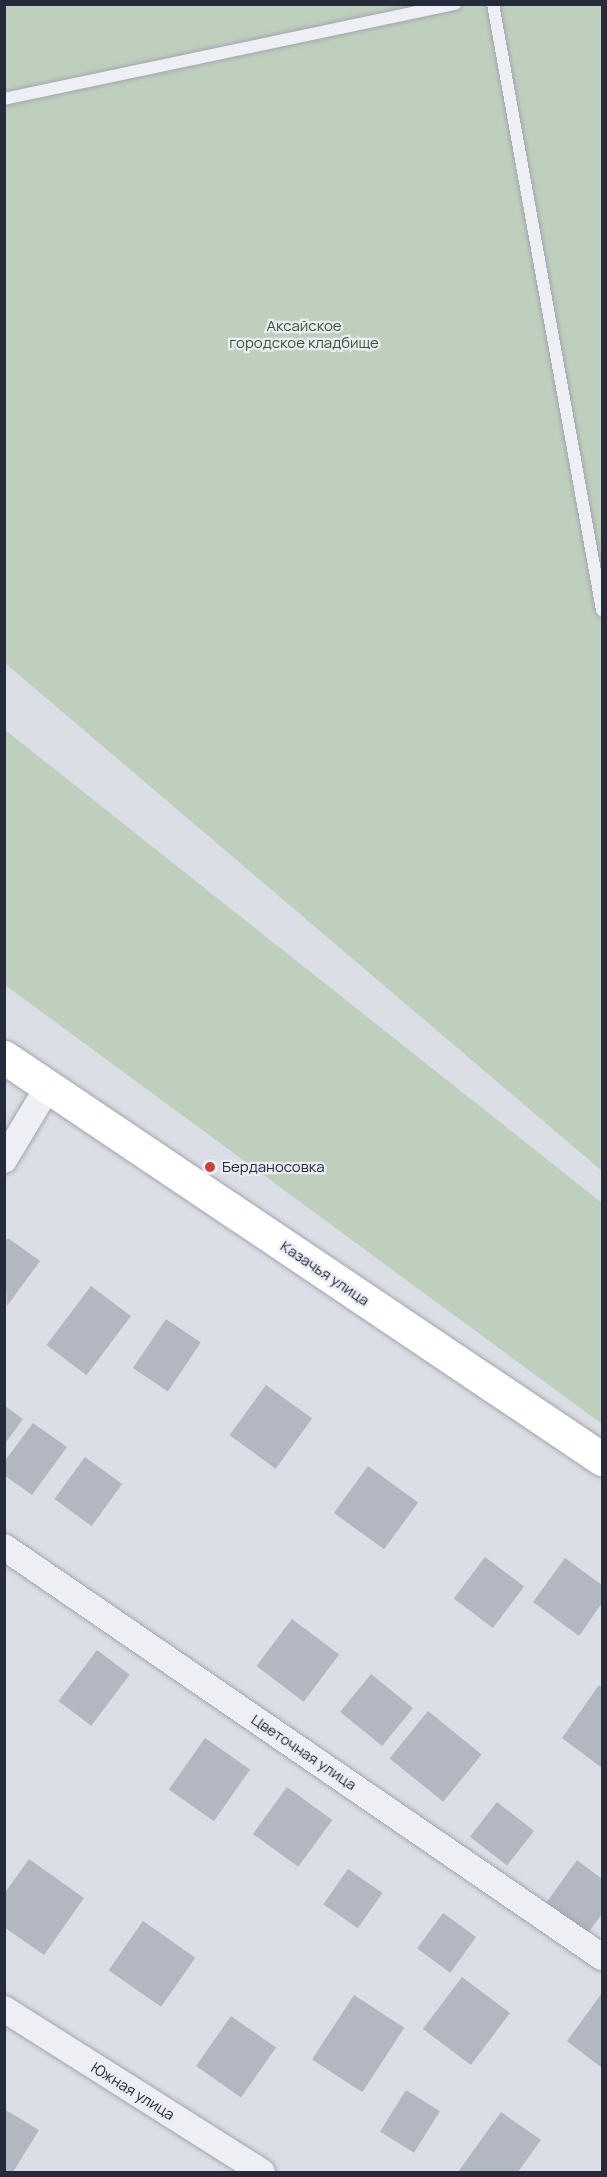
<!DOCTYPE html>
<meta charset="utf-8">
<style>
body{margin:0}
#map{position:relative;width:607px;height:2177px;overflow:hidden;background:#dcdee6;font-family:Manrope,sans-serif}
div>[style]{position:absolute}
.green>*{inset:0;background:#bfcfbd}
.building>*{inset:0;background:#b3b7c2;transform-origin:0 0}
.roads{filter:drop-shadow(0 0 2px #a2a5af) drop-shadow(0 0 2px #a2a5af)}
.service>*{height:12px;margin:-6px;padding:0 6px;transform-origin:6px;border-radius:6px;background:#eeeff4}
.minor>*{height:26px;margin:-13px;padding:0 13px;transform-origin:13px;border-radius:13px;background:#eeeff4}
.secondary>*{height:33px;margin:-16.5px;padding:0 16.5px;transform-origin:16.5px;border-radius:16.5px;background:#fff}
.dots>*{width:16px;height:16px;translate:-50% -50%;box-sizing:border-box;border:3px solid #ebedf3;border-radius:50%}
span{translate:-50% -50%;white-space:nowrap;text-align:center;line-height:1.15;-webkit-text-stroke:4.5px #ebedf3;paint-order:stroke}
.park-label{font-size:15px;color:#355634}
.poi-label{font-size:15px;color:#262b3b}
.left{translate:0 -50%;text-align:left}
.street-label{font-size:15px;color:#262b3b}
.frame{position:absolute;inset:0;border:6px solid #262b3b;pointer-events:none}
</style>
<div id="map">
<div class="green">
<div style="clip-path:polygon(5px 5px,602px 5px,602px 1171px,5px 663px)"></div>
<div style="clip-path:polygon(4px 729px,602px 1203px,602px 1424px,5px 985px)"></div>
</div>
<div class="building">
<div style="clip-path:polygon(8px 1238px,40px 1261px,7px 1306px,4px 1242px)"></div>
<div style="left:91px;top:1286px;width:50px;height:74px;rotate:37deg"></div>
<div style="left:166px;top:1319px;width:42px;height:59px;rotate:34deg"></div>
<div style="left:266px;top:1385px;width:57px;height:62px;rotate:36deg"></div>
<div style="clip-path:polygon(4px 1405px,23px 1419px,4px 1445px)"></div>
<div style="clip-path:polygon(33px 1423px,67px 1447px,32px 1495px,4px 1475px,4px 1462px)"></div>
<div style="left:85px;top:1457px;width:46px;height:52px;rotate:36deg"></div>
<div style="left:368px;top:1466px;width:62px;height:58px;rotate:36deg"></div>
<div style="left:485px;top:1557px;width:49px;height:52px;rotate:37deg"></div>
<div style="clip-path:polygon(565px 1558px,602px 1585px,602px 1603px,579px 1636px,533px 1602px)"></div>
<div style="left:292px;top:1619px;width:59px;height:59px;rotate:37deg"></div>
<div style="left:97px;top:1650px;width:41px;height:64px;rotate:37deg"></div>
<div style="left:371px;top:1674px;width:54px;height:49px;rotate:39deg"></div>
<div style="clip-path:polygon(599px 1685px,602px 1688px,602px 1768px,562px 1738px)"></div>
<div style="left:428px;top:1711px;width:69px;height:61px;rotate:39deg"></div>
<div style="left:205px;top:1738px;width:55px;height:63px;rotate:35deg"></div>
<div style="left:287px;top:1787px;width:56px;height:58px;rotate:36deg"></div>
<div style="left:497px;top:1802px;width:47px;height:44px;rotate:38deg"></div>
<div style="clip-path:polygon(29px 1859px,84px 1898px,44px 1955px,4px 1927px,4px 1894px)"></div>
<div style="clip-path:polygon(577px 1860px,602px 1879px,602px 1914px,586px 1936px,544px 1906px)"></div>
<div style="left:348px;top:1869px;width:42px;height:43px;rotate:35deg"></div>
<div style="left:443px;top:1913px;width:41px;height:44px;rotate:36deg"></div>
<div style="left:143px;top:1921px;width:64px;height:60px;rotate:35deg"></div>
<div style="left:462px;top:1977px;width:60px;height:65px;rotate:37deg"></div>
<div style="clip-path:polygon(602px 1993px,602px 2068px,567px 2041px)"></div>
<div style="left:354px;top:1995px;width:60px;height:77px;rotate:33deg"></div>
<div style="left:231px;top:2016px;width:55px;height:61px;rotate:35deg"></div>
<div style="left:406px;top:2090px;width:40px;height:49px;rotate:32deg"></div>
<div style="clip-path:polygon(4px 2109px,39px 2130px,13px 2172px,4px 2172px)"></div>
<div style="clip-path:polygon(501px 2112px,541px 2140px,518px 2172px,458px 2172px)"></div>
</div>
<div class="roads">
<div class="service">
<div style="left:493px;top:4px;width:616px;rotate:79.8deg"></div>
<div style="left:4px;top:99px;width:461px;rotate:-11.9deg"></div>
</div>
<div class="minor">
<div style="left:4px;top:1160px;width:85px;rotate:-58.9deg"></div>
<div style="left:4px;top:1547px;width:725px;rotate:34.44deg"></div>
<div style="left:4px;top:2009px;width:305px;rotate:32.3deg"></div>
</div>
<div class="secondary">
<div style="left:4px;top:1057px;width:721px;rotate:33.91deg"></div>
</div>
</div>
<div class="dots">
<div style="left:210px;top:1167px;background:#c94243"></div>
</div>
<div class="park-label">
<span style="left:304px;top:334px">Аксайское<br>городское кладбище</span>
</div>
<div class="poi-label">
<span class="left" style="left:222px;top:1167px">Берданосовка</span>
</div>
<div class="street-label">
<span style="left:325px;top:1273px;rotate:34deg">Казачья улица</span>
<span style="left:304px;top:1752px;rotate:34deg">Цветочная улица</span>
<span style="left:133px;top:2091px;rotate:32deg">Южная улица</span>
</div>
<div class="frame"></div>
</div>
